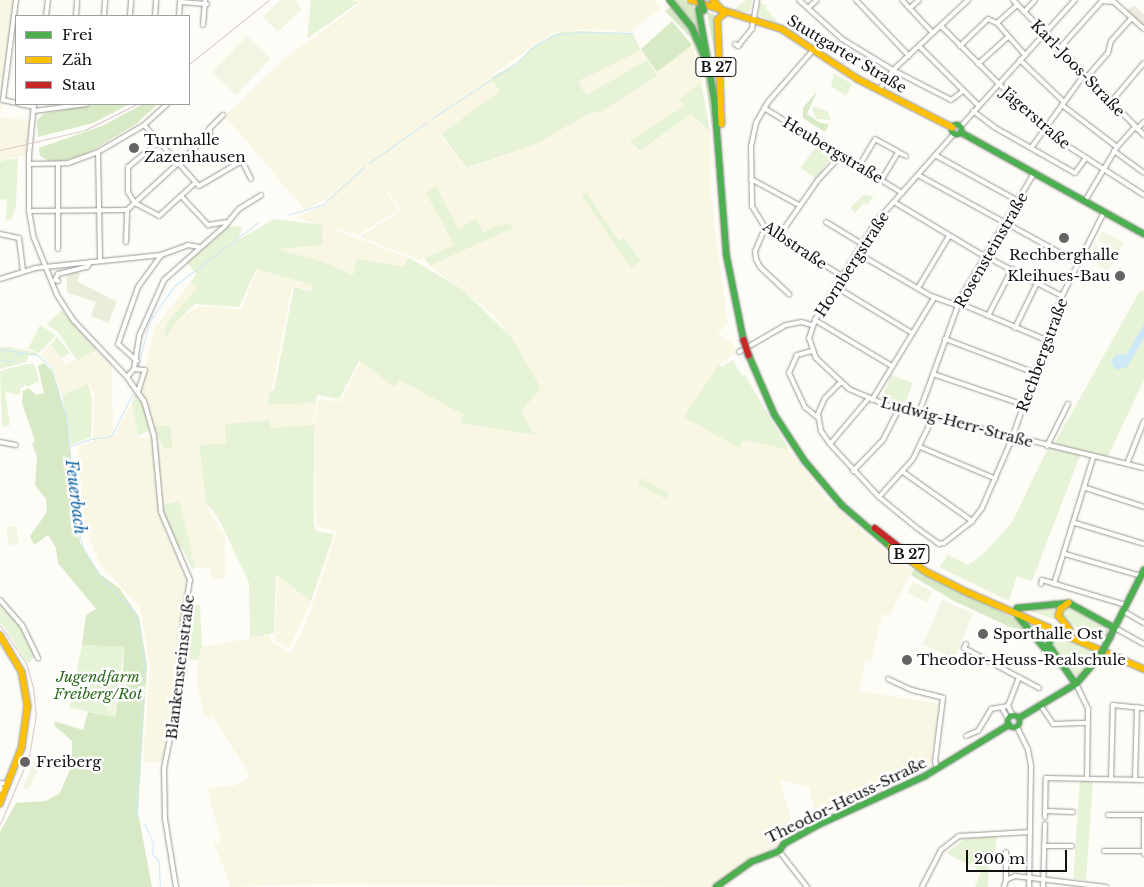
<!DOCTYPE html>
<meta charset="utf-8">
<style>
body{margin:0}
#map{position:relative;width:1144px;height:887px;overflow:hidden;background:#fdfcf7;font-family:"Libre Baskerville",serif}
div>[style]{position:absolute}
.farmland>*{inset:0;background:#f9f7e4}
.green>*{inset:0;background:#e7f3d7;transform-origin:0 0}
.forest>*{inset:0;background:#d8eac5}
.cemetery>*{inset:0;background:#e9eedb}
.pitch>*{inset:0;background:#f0f6e1;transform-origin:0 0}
.plaza>*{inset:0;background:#edebe2}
.water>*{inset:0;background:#cde8f7}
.stream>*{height:1px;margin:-0.5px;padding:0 0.5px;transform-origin:0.5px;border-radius:0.5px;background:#cde8f7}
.roads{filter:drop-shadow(0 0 1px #979795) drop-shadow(0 0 1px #979795)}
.street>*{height:4px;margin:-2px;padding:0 2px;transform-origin:2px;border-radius:2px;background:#fffffe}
.fast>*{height:5.5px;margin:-2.75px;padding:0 2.75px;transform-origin:2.75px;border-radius:2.75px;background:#4caf50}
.fast>.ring{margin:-2.75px;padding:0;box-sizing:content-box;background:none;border:5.5px solid #4caf50;border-radius:50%}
.slow>*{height:5.5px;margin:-2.75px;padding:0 2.75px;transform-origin:2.75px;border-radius:2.75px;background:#ffc107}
.jam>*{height:5.5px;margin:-2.75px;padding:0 2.75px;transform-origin:2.75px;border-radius:2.75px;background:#c62828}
.tram>*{height:1px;margin:-0.5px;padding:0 0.5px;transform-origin:0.5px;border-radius:0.5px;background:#d9c6c7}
.rail>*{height:1px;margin:-0.5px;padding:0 0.5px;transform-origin:0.5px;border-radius:0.5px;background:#d9c6c7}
.bridges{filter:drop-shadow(0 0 1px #8e8d8b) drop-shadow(0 0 1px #8e8d8b)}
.fast-bridge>*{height:5.5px;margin:-2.75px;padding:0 2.75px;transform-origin:2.75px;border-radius:2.75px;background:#4caf50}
.jam-bridge>*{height:5.5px;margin:-2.75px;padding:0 2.75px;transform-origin:2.75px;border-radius:2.75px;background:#c62828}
.dots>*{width:14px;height:14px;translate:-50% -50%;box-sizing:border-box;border:2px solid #fff;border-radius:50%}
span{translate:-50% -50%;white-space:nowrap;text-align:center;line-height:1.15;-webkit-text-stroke:5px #fff;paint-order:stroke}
.shield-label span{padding:1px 4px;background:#fff;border:1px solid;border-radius:4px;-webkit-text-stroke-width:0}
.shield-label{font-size:14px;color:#111;font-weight:700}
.street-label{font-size:15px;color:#111}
.poi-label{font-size:15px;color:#111}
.left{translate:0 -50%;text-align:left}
.right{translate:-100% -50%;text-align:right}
.park-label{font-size:15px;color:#2f6b1f;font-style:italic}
.water-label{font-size:16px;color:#1768a6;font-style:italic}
.legend{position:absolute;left:15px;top:15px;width:175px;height:90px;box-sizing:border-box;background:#fff;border:1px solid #a0a0a0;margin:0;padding:6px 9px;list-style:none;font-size:15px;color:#111}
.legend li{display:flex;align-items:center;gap:10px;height:25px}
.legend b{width:25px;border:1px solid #a0a0a0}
.scale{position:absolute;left:966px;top:850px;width:101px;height:22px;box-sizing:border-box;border:2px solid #111;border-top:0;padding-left:6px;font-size:15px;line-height:18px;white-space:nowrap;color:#111;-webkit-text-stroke:4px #fff;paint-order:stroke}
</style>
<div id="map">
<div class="farmland">
<div style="clip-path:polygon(0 0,15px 0,0 118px,33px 120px,29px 155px,0 160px)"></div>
<div style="clip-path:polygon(evenodd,349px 0,654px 0,661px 9px,629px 32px,584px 29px,552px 33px,489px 77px,500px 91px,440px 135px,467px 169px,536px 144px,594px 111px,597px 114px,658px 77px,647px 60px,586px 95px,579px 83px,597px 71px,642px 50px,657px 72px,692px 45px,703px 81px,679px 100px,684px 106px,628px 141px,640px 152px,691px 114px,710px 133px,711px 199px,728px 324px,717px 334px,731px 342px,736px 351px,719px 365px,739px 448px,744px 440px,789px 450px,828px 500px,874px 542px,912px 570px,890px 615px,882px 615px,871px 662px,866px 661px,859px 691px,940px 704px,930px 767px,817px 820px,809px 787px,780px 780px,795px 834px,713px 887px,320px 884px,231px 887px,214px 843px,221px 841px,207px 788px,234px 786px,251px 777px,212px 716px,208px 719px,204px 714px,196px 681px,199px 660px,202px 647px,268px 635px,275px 644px,291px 653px,305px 626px,337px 532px,316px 526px,314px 425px,318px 399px,340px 402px,361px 362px,395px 387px,400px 379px,464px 415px,459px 423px,534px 435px,521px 412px,541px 388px,511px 337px,493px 315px,462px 289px,429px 266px,512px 228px,500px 225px,483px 232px,458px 229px,436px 187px,426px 193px,454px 245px,419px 260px,381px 245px,360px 237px,415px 201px,400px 209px,375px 173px,398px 210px,358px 235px,296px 218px,329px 203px,326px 200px,367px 161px,325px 199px,305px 210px,225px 116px,285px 58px,361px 3px,349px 0,586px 193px,619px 241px,625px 237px,641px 261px,631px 267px,586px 193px)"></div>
<div style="clip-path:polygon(322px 225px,407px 257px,404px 267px,357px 260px,353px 275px,321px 261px,276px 249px,322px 245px)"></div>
<div style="clip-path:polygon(258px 269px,313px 284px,311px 290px,292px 286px,272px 389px,269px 389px,268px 405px,316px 403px,313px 425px,271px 428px,270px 420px,226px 424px,226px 443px,199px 445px,206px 505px,225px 537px,225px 579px,213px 579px,209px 567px,195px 568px,179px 501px,162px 504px,160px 513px,166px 532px,188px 580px,181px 673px,165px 757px,163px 763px,143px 762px,150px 665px,140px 608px,100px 564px,84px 525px,78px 446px,93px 442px,94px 393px,89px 384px,62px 395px,51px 365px,41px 355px,51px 344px,65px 365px,97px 349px,112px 365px,113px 437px,132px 402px,138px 438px,151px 437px,162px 448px,172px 448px,171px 426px,153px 426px,141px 393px,154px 328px,190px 283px,198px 287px,170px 319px,164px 331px,165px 341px,175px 323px,198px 306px,241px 309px)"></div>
<div style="clip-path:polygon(277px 576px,311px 601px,289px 649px,275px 640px)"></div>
</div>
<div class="green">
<div style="clip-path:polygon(311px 0,348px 0,359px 2px,307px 39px)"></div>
<div style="clip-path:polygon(746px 0,752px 0,750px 12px,732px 11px)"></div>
<div style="clip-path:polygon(760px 3px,767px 6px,765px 8px,781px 26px,785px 22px,801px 37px,759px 15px)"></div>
<div style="clip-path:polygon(582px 31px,632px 33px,641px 50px,581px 80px,579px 83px,586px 95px,647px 60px,658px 76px,597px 114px,594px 111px,536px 144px,467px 168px,441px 134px,500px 91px,490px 78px,516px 63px,537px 44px,559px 32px)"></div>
<div style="clip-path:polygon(834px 73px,852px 84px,846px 96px,831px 86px)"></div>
<div style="clip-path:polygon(701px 82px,710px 132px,691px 114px,640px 151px,629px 141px,684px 106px,679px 100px)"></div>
<div style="clip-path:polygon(814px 106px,828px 112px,831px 120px,817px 119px,812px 110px)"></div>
<div style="left:817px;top:145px;width:19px;height:28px;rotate:36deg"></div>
<div style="clip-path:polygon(18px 158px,16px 207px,11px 220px,6px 220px,7px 200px,0 199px,0 161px)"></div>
<div style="clip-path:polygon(436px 186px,458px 229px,476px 219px,483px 232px,500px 225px,510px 224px,513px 228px,429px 266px,425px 258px,454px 245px,426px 193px)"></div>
<div style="clip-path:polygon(878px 189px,867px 205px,864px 203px,855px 213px,850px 208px,863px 195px,872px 196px)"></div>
<div style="clip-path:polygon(586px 192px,619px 241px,624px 237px,641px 261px,631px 268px,582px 196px)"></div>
<div style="clip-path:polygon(274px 219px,322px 225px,322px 245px,277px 249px,321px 261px,353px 275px,357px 259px,404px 267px,408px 257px,462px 289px,511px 337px,541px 388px,521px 412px,535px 435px,459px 423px,464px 415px,400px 380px,395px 387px,359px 361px,339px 399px,317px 395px,316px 403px,268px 405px,269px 390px,274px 391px,294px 287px,311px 291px,313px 285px,256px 269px,239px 307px,195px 304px,175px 323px,165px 340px,164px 331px,170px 319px,198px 287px,190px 283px,196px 274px,186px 261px,228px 226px,242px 227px,238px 240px)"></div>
<div style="clip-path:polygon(1140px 291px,1144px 291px,1144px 380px,1107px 458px,1081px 453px,1032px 581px,1017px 576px,1009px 601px,939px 567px,948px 555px,968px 565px,982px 555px,1011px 524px,1047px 450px,1053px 446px)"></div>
<div style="clip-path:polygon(62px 310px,97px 349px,77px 361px,59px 333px,47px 324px)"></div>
<div style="clip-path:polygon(40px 325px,56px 335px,39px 353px,28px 349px)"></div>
<div style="clip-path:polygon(57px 337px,70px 353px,61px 358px,51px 344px)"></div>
<div style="clip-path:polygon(0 347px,10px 347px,38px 353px,36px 356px,29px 355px,26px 362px,0 369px)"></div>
<div style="clip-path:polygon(733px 360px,742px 376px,745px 375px,789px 450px,744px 440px,739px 448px,684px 417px,719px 365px,722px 367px)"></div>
<div style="clip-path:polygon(26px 364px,34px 364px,39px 381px,27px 387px,22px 382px,25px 387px,21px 387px,20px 395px,5px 392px,10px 425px,2px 427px,0 371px)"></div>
<div style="left:891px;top:375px;width:23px;height:25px;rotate:20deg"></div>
<div style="clip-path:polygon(88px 384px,92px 399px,91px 437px,71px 445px,62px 395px)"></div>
<div style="clip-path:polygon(135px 392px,144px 405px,150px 430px,138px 436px,132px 402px)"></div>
<div style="clip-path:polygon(270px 420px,271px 428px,314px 425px,314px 526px,316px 531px,334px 534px,311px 601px,276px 575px,274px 633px,250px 638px,249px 583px,219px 519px,206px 503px,199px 445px,226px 443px,225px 424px)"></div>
<div style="clip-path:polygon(153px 426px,171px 426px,172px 448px,163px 448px)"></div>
<div style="left:641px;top:478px;width:32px;height:7px;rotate:28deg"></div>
<div style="clip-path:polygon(179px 501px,188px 535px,195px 568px,192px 569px,182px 548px,178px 549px,163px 511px,162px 505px)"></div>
<div style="clip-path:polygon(0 604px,21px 627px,35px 652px,31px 662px,27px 662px,0 622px)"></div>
<div style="clip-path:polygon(189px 604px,200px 605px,202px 647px,198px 660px,183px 659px)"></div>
<div style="clip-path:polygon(1062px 604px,1056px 614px,1057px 620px,1027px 610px)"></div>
<div style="clip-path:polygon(1067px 606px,1105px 626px,1108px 631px,1104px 640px,1062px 620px,1063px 608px)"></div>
<div style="clip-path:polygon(1062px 638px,1099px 652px,1078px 677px,1056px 654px,1052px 643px)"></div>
<div style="clip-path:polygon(82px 645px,124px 647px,115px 717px,70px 708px)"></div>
<div style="left:1080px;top:780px;width:13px;height:99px;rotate:4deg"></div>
<div style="clip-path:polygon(997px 836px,995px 852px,990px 853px,988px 887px,975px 887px,981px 871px,946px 853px,965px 839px)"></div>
</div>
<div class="forest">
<div style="clip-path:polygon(672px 0,684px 0,693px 5px,704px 47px)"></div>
<div style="clip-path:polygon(672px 6px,687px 23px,699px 44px,710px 91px,713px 132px,703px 68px,690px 37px,665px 11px)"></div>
<div style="clip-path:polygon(707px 12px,717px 16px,719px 76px)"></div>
<div style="clip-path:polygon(672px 21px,692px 45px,657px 72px,641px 49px)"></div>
<div style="clip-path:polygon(817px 91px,807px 114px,820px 123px,829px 124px,825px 132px,803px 118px,803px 108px)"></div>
<div style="clip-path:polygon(92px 104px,130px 104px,93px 123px,38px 137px,37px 120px,44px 114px)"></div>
<div style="clip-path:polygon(143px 104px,158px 104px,136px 124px,88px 153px,63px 161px,49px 161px,40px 156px,39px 148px,102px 126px)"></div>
<div style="clip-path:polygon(44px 363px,53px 372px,67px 418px,80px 543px,100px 574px,119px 588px,139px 617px,147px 665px,138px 812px,152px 887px,0 887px,0 832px,16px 803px,46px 801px,60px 793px,72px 765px,72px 741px,55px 726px,54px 721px,83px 730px,88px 712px,115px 717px,123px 669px,124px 647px,82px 645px,86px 615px,96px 609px,58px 563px,56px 548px,48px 535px,34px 545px,30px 536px,47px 512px,46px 499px,35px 485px,37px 457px,32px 444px,35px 441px,22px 403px,23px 391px,29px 388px,36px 395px,44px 393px,38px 366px)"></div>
<div style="clip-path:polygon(915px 567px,1024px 624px,1061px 671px,1055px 668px,1023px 630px,1010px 627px,952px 600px,911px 575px)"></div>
</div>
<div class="cemetery">
<div style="clip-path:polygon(75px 271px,80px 274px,77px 281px,117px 302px,108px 323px,91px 316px,96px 302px,67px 293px,67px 272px)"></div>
</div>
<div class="pitch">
<div style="clip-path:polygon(281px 0,295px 0,302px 9px,278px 32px,263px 16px)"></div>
<div style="left:247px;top:36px;width:33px;height:50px;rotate:44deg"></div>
<div style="left:1102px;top:231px;width:25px;height:11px;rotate:29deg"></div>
<div style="left:1095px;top:244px;width:25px;height:16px;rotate:32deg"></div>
<div style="left:16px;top:526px;width:18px;height:10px;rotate:81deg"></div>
<div style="left:913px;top:582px;width:22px;height:12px;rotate:27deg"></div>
<div style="left:942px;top:600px;width:34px;height:49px;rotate:23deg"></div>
<div style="clip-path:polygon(105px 694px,117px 696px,116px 715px,108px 713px)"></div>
<div style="clip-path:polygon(34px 762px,41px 764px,28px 790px,23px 788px)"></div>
</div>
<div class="plaza">
<div style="clip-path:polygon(1134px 5px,1144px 15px,1144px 27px,1126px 11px)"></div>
</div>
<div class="water">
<div style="clip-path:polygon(1144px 324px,1144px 338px,1127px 367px,1116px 370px,1111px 363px,1113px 358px,1117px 354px,1126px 355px)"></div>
</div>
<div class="stream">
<div style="left:586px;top:32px;width:47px;rotate:1.2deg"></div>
<div style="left:517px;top:63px;width:19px;rotate:-47deg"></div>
<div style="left:530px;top:49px;width:27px;rotate:-31deg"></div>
<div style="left:553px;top:35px;width:30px;rotate:-6deg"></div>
<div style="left:493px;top:78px;width:25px;rotate:-32deg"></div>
<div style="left:431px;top:119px;width:71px;rotate:-33.5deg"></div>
<div style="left:369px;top:163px;width:72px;rotate:-35.4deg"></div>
<div style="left:287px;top:215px;width:36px;rotate:-16deg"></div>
<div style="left:322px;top:205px;width:58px;rotate:-42.2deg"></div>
<div style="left:0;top:349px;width:37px;rotate:9deg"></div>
<div style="left:37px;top:355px;width:17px;rotate:40deg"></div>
<div style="left:50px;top:366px;width:53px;rotate:72.6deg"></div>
<div style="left:66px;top:417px;width:112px;rotate:84.3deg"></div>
<div style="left:77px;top:528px;width:21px;rotate:73deg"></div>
<div style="left:83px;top:548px;width:35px;rotate:59deg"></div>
<div style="left:101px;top:578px;width:46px;rotate:45.9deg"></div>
<div style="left:133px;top:611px;width:14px;rotate:69deg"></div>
<div style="left:138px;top:624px;width:39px;rotate:81deg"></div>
<div style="left:144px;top:663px;width:140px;rotate:93.3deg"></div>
<div style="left:136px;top:803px;width:16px;rotate:83deg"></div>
<div style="left:0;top:360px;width:12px;rotate:5deg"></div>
<div style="left:12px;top:361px;width:13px;rotate:-45deg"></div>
<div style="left:138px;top:367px;width:46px;rotate:-76.3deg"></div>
<div style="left:149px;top:322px;width:44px;rotate:-55.2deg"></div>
<div style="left:174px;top:286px;width:106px;rotate:-37deg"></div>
<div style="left:70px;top:446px;width:21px;rotate:-19deg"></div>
<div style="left:90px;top:439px;width:21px;rotate:-8deg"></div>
<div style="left:111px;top:436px;width:48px;rotate:-62.9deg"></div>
<div style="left:144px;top:823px;width:21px;rotate:65deg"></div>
<div style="left:153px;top:842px;width:11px;rotate:95deg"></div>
<div style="left:152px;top:853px;width:11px;rotate:52deg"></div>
<div style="left:159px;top:862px;width:25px;rotate:88deg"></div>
</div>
<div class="roads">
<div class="street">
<div style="left:16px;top:0;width:101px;rotate:97.4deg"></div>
<div style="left:3px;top:100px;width:13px;rotate:13deg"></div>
<div style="left:799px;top:0;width:58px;rotate:42.2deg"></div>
<div style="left:842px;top:39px;width:60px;rotate:31.3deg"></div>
<div style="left:893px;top:70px;width:65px;rotate:27.3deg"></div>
<div style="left:951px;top:100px;width:15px;rotate:-37deg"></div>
<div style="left:856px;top:0;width:77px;rotate:46.6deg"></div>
<div style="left:902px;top:0;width:45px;rotate:46.8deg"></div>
<div style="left:1013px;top:0;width:188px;rotate:45.9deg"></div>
<div style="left:180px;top:2px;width:27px;rotate:4deg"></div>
<div style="left:808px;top:8px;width:12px;rotate:-42deg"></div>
<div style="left:910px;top:8px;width:12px;rotate:-42deg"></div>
<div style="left:1024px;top:12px;width:16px;rotate:-47deg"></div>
<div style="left:46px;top:16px;width:16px;rotate:-83deg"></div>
<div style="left:76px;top:16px;width:16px;rotate:-86deg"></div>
<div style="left:104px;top:16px;width:16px;rotate:-86deg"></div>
<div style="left:130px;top:16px;width:16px;rotate:-86deg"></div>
<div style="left:155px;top:16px;width:16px;rotate:-86deg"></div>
<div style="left:179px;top:16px;width:16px;rotate:-86deg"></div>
<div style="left:997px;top:23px;width:43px;rotate:48.8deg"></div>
<div style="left:997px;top:23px;width:27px;rotate:-42deg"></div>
<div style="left:203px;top:25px;width:25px;rotate:-85deg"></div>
<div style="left:941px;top:26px;width:153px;rotate:45deg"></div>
<div style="left:1049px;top:134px;width:113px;rotate:32.7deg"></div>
<div style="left:735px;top:44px;width:4px;rotate:34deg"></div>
<div style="left:738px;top:46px;width:22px;rotate:-51deg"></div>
<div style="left:752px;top:29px;width:29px;rotate:-80deg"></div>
<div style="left:960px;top:46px;width:39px;rotate:-44deg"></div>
<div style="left:988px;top:19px;width:10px;rotate:24deg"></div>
<div style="left:920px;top:47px;width:82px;rotate:45deg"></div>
<div style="left:814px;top:49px;width:70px;rotate:131deg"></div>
<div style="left:768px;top:102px;width:24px;rotate:120deg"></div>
<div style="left:756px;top:123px;width:24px;rotate:102deg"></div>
<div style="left:751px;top:146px;width:60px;rotate:89deg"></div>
<div style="left:752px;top:206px;width:26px;rotate:59deg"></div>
<div style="left:765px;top:228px;width:91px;rotate:31.9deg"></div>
<div style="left:1058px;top:50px;width:66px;rotate:-48.1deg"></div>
<div style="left:1102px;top:1px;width:12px;rotate:5deg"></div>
<div style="left:1114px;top:2px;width:40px;rotate:42deg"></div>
<div style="left:1020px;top:60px;width:61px;rotate:43.7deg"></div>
<div style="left:978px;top:64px;width:40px;rotate:-42deg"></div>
<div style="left:1086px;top:78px;width:33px;rotate:-49deg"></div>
<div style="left:1108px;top:53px;width:12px;rotate:-76deg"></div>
<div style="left:1111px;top:41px;width:31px;rotate:-48deg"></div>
<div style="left:879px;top:90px;width:24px;rotate:-55deg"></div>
<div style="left:893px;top:70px;width:103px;rotate:-43deg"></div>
<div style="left:1111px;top:102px;width:51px;rotate:-49.8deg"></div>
<div style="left:19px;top:104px;width:15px;rotate:11deg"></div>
<div style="left:34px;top:104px;width:51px;rotate:95.6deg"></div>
<div style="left:29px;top:155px;width:56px;rotate:90deg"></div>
<div style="left:29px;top:211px;width:27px;rotate:80deg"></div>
<div style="left:34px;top:238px;width:61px;rotate:68deg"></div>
<div style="left:57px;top:295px;width:31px;rotate:57deg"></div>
<div style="left:74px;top:321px;width:77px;rotate:46.6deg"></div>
<div style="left:127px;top:377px;width:29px;rotate:55deg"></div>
<div style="left:144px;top:401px;width:35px;rotate:74deg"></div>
<div style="left:154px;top:435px;width:77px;rotate:84.8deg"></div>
<div style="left:161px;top:512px;width:74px;rotate:66.9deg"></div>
<div style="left:190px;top:580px;width:43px;rotate:99.5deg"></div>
<div style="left:183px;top:622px;width:51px;rotate:90deg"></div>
<div style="left:183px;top:673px;width:97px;rotate:101.3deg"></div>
<div style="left:164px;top:768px;width:51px;rotate:88.9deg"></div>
<div style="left:165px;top:819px;width:69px;rotate:80.8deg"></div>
<div style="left:1062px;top:105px;width:69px;rotate:37.4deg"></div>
<div style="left:764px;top:108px;width:162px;rotate:31.6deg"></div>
<div style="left:34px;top:111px;width:53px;rotate:-7.5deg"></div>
<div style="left:973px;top:111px;width:26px;rotate:37deg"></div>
<div style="left:994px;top:127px;width:93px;rotate:29.6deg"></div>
<div style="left:1075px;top:173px;width:17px;rotate:-54deg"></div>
<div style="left:144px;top:125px;width:82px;rotate:48deg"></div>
<div style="left:199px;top:186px;width:50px;rotate:-30.2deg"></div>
<div style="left:242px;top:161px;width:20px;rotate:63deg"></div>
<div style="left:961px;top:126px;width:170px;rotate:-47.9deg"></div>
<div style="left:1137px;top:129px;width:10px;rotate:-45deg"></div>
<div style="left:953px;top:135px;width:116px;rotate:131.5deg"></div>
<div style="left:876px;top:222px;width:115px;rotate:121.9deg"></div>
<div style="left:815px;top:320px;width:19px;rotate:108deg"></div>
<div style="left:809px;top:338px;width:21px;rotate:71deg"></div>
<div style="left:816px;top:358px;width:45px;rotate:43.2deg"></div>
<div style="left:849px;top:389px;width:43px;rotate:23deg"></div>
<div style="left:889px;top:406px;width:262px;rotate:13.7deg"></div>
<div style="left:160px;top:141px;width:41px;rotate:140.9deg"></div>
<div style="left:128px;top:167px;width:25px;rotate:90deg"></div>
<div style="left:128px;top:192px;width:13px;rotate:58deg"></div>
<div style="left:135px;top:203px;width:27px;rotate:28deg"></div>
<div style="left:159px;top:216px;width:49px;rotate:-42.5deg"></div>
<div style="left:1031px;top:148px;width:90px;rotate:-54deg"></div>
<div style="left:1114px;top:151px;width:37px;rotate:36deg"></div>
<div style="left:98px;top:152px;width:108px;rotate:88.9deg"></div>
<div style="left:935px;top:155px;width:95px;rotate:29deg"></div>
<div style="left:29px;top:164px;width:39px;rotate:-1deg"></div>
<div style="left:68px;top:163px;width:32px;rotate:-20deg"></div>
<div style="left:98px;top:152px;width:53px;rotate:-30.4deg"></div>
<div style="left:144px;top:125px;width:31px;rotate:-42deg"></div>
<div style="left:58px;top:164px;width:85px;rotate:90deg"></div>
<div style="left:859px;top:166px;width:31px;rotate:-59deg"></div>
<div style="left:875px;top:139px;width:26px;rotate:29deg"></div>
<div style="left:918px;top:175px;width:181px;rotate:28.7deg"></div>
<div style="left:751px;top:179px;width:55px;rotate:28.4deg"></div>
<div style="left:882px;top:179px;width:31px;rotate:-59deg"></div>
<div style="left:898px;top:152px;width:9px;rotate:27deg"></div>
<div style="left:181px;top:196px;width:40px;rotate:47deg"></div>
<div style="left:208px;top:225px;width:20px;rotate:-9deg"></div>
<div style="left:1085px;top:201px;width:63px;rotate:-59.3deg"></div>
<div style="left:1117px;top:147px;width:27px;rotate:-48deg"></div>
<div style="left:894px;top:202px;width:99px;rotate:31deg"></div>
<div style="left:979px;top:253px;width:93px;rotate:27.4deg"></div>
<div style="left:29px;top:211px;width:98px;rotate:-0.6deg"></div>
<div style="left:826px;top:222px;width:42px;rotate:31.4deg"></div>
<div style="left:765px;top:228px;width:25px;rotate:113deg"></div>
<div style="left:755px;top:251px;width:8px;rotate:83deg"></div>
<div style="left:756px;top:259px;width:9px;rotate:63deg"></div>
<div style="left:760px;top:267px;width:40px;rotate:43deg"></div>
<div style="left:0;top:234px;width:19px;rotate:12deg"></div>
<div style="left:19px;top:238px;width:32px;rotate:83deg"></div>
<div style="left:779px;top:236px;width:68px;rotate:-55.1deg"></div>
<div style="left:818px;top:180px;width:34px;rotate:-47deg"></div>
<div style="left:126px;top:242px;width:32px;rotate:-88deg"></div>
<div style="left:127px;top:210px;width:113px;rotate:-42.5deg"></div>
<div style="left:210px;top:134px;width:5px;rotate:-101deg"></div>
<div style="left:209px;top:129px;width:20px;rotate:-45deg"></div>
<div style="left:857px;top:253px;width:86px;rotate:30.2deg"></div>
<div style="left:931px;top:296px;width:29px;rotate:20deg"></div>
<div style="left:0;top:279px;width:37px;rotate:-17deg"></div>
<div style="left:35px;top:268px;width:127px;rotate:-5.9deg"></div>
<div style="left:161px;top:255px;width:29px;rotate:-20deg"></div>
<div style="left:188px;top:245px;width:11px;rotate:10deg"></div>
<div style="left:58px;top:281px;width:3px;rotate:-162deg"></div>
<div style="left:55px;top:280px;width:7px;rotate:-63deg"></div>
<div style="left:58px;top:274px;width:30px;rotate:-14deg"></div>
<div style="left:87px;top:267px;width:6px;rotate:-59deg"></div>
<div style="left:836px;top:287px;width:89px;rotate:31.2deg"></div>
<div style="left:918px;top:288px;width:61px;rotate:-59.2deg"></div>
<div style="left:959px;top:303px;width:95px;rotate:23deg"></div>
<div style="left:988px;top:316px;width:53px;rotate:-62.9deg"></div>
<div style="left:815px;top:320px;width:90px;rotate:30.9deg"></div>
<div style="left:1015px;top:328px;width:50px;rotate:-63.9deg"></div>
<div style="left:945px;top:339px;width:96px;rotate:20.7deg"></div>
<div style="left:812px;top:351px;width:16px;rotate:165deg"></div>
<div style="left:797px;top:355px;width:20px;rotate:114deg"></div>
<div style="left:789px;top:373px;width:38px;rotate:65deg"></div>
<div style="left:805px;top:407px;width:16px;rotate:40deg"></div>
<div style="left:739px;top:352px;width:54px;rotate:-29.9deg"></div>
<div style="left:786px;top:325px;width:15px;rotate:-11deg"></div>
<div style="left:801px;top:322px;width:11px;rotate:15deg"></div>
<div style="left:137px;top:361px;width:25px;rotate:-138deg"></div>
<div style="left:118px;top:344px;width:60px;rotate:-70.7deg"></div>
<div style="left:138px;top:287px;width:39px;rotate:-54deg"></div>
<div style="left:134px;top:369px;width:11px;rotate:5deg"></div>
<div style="left:145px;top:370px;width:22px;rotate:108deg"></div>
<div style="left:933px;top:374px;width:96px;rotate:18.8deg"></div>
<div style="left:127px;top:377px;width:11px;rotate:-49deg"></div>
<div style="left:134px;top:369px;width:33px;rotate:-81deg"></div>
<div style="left:139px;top:336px;width:61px;rotate:-65.9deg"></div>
<div style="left:164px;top:280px;width:81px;rotate:-41.5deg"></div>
<div style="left:225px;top:226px;width:22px;rotate:-51deg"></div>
<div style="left:239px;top:209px;width:26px;rotate:-32deg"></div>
<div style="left:840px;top:383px;width:21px;rotate:135deg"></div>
<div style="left:825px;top:398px;width:17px;rotate:114deg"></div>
<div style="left:818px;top:414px;width:17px;rotate:80deg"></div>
<div style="left:821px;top:431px;width:16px;rotate:55deg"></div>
<div style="left:830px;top:444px;width:72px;rotate:47.2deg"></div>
<div style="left:879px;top:497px;width:49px;rotate:39.2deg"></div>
<div style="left:917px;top:528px;width:27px;rotate:36deg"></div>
<div style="left:939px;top:544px;width:5px;rotate:-11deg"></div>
<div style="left:944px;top:543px;width:36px;rotate:-38deg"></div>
<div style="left:972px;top:521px;width:16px;rotate:-52deg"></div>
<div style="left:982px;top:508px;width:73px;rotate:-66.6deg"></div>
<div style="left:1011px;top:441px;width:154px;rotate:-70.6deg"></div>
<div style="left:1062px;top:296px;width:94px;rotate:-63.4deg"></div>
<div style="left:872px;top:400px;width:119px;rotate:-58.7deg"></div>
<div style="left:919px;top:413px;width:123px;rotate:-70.1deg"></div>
<div style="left:961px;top:297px;width:144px;rotate:-59.5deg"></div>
<div style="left:0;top:442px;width:16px;rotate:11deg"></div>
<div style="left:830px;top:444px;width:59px;rotate:-49.8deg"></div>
<div style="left:1047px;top:446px;width:47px;rotate:-63.4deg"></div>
<div style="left:920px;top:447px;width:82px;rotate:22.8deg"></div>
<div style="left:1127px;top:464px;width:46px;rotate:-68.4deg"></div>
<div style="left:853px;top:471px;width:43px;rotate:-45.9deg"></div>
<div style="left:883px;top:440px;width:35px;rotate:-63deg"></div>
<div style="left:903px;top:472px;width:85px;rotate:35.4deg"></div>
<div style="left:1086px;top:488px;width:61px;rotate:18.1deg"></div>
<div style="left:879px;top:497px;width:51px;rotate:-48.2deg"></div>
<div style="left:913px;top:459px;width:47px;rotate:-64.5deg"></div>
<div style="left:1075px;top:523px;width:72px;rotate:16.9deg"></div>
<div style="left:1065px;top:554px;width:79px;rotate:16.1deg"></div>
<div style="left:1041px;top:584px;width:4px;rotate:-76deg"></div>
<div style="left:1042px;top:580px;width:88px;rotate:16.6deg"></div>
<div style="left:1054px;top:584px;width:132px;rotate:-72.8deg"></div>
<div style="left:0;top:600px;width:33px;rotate:49deg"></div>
<div style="left:22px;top:625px;width:37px;rotate:64deg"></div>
<div style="left:1123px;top:611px;width:24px;rotate:30deg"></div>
<div style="left:1115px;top:628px;width:33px;rotate:29deg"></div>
<div style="left:966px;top:644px;width:4px;rotate:117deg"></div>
<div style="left:964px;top:648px;width:85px;rotate:28.1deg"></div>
<div style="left:888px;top:679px;width:26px;rotate:25deg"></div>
<div style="left:912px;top:690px;width:32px;rotate:14deg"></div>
<div style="left:943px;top:698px;width:64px;rotate:97.2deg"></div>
<div style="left:935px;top:761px;width:7px;rotate:74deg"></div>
<div style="left:1076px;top:684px;width:28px;rotate:64deg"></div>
<div style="left:1088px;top:709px;width:69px;rotate:90.8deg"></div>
<div style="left:1008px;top:706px;width:11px;rotate:63deg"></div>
<div style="left:1041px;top:706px;width:22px;rotate:56deg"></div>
<div style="left:1053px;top:724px;width:35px;rotate:-2deg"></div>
<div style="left:1002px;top:708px;width:13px;rotate:61deg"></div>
<div style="left:1017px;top:727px;width:25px;rotate:64deg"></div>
<div style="left:1028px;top:750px;width:16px;rotate:79deg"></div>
<div style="left:1031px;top:766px;width:121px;rotate:90.9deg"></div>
<div style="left:966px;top:736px;width:13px;rotate:-23deg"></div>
<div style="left:978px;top:731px;width:26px;rotate:-59deg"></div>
<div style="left:991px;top:709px;width:17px;rotate:-10deg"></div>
<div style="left:1008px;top:706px;width:31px;rotate:-69deg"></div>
<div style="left:1111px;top:779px;width:74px;rotate:-88.5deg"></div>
<div style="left:1113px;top:705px;width:31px;rotate:6deg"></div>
<div style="left:1135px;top:779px;width:72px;rotate:-88.4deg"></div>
<div style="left:0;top:783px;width:8px;rotate:7deg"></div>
<div style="left:0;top:786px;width:10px;rotate:66deg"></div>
<div style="left:1045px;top:811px;width:28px;rotate:2deg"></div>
<div style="left:1108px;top:815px;width:36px"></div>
<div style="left:1144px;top:815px;width:39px;rotate:90deg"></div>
<div style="left:1045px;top:817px;width:39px;rotate:-89deg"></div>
<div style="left:1046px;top:778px;width:98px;rotate:1.2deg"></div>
<div style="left:1045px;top:846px;width:27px"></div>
<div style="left:779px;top:851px;width:46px;rotate:52.1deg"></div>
<div style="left:1104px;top:851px;width:39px"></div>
<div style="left:1006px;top:852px;width:28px;rotate:90deg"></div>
<div style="left:922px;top:887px;width:42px;rotate:-62.8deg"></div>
<div style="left:941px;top:850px;width:23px;rotate:-38deg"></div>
<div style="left:959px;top:836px;width:71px;rotate:-3.2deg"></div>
<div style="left:1004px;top:887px;width:7px;rotate:-74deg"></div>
<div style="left:1006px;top:880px;width:10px;rotate:-24deg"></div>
<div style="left:1015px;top:876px;width:92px;rotate:6.9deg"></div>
<div style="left:1043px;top:887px;width:63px;rotate:-88.2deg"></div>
</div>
<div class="fast">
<div style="left:670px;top:0;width:35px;rotate:51deg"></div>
<div style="left:692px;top:27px;width:32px;rotate:66deg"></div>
<div style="left:699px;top:9px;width:93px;rotate:80.1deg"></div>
<div style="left:715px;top:101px;width:155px;rotate:85.6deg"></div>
<div style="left:727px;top:256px;width:86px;rotate:78.6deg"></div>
<div class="ring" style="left:951.5px;top:124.5px;width:5.5px;height:5.5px"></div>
<div style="left:962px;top:133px;width:208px;rotate:29deg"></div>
<div style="left:749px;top:355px;width:65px;rotate:66.6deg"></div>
<div style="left:775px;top:415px;width:55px;rotate:56.9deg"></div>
<div style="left:805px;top:461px;width:57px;rotate:49.9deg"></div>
<div style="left:842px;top:505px;width:65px;rotate:40.6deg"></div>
<div style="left:1017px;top:608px;width:52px;rotate:-5.5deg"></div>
<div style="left:1069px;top:603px;width:52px;rotate:28.5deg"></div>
<div style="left:1018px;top:616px;width:48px;rotate:50deg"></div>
<div style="left:1064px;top:634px;width:12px;rotate:166deg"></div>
<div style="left:1052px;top:637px;width:9px;rotate:111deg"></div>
<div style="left:1049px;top:645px;width:47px;rotate:55.3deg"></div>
<div style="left:1110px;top:637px;width:75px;rotate:-63.1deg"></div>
<div class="ring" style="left:1008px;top:716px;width:6.5px;height:6.5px"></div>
<div style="left:1019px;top:718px;width:66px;rotate:-30.8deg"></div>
<div style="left:1076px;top:684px;width:37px;rotate:-49deg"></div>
<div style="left:716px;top:887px;width:43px;rotate:-35.5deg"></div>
<div style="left:751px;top:862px;width:30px;rotate:-21deg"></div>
<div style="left:779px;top:851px;width:9px;rotate:-54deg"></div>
<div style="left:784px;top:844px;width:39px;rotate:-29deg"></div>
<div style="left:818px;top:825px;width:118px;rotate:-24.6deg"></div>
<div style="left:925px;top:776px;width:98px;rotate:-31.3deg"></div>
</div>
<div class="slow">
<div style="left:691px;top:0;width:96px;rotate:17.7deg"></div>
<div style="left:782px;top:29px;width:91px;rotate:33.3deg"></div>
<div style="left:858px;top:79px;width:106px;rotate:27.1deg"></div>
<div style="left:713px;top:0;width:18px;rotate:47deg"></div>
<div style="left:725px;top:13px;width:10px;rotate:135deg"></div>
<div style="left:718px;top:20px;width:104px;rotate:87.8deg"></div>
<div style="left:891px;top:547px;width:44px;rotate:34.8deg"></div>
<div style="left:927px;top:572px;width:45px;rotate:26.6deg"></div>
<div style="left:967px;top:592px;width:193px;rotate:23.5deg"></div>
<div style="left:1069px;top:603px;width:10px;rotate:143deg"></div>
<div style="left:1061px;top:609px;width:7px;rotate:106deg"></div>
<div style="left:1059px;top:616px;width:17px;rotate:50deg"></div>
<div style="left:0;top:635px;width:43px;rotate:59.3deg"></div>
<div style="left:22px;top:672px;width:35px;rotate:80deg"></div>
<div style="left:28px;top:706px;width:42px;rotate:98.1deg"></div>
<div style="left:22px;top:748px;width:60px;rotate:111.4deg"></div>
</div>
<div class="jam">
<div style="left:875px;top:528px;width:36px;rotate:38deg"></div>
</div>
</div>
<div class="tram">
<div style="left:0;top:625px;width:46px;rotate:55.6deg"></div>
<div style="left:26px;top:663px;width:25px;rotate:74deg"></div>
<div style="left:33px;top:687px;width:27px;rotate:84deg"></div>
<div style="left:36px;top:714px;width:43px;rotate:99.5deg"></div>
<div style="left:29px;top:756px;width:74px;rotate:113.1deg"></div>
</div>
<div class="rail">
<div style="left:189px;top:64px;width:102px;rotate:-38.7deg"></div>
<div style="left:0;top:150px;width:87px;rotate:-13.2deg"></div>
<div style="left:85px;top:130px;width:58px;rotate:-26.6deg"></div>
</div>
<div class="bridges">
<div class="fast-bridge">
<div style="left:701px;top:0;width:11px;rotate:75deg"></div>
<div style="left:1100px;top:656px;width:21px;rotate:-62deg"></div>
</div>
<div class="jam-bridge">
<div style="left:744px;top:340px;width:16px;rotate:72deg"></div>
</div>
</div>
<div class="dots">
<div style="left:134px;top:148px;background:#646362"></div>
<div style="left:1064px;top:238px;background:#646362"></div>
<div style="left:1120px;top:276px;background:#646362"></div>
<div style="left:983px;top:634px;background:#646362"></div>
<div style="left:907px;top:660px;background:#646362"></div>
<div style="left:25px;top:762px;background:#646362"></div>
</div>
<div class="shield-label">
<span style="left:716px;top:67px">B 27</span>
<span style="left:909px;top:554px">B 27</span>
</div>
<div class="street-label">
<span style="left:847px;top:54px;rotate:31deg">Stuttgarter Straße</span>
<span style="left:1078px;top:68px;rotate:46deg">Karl-Joos-Straße</span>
<span style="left:1036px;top:118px;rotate:41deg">Jägerstraße</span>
<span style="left:833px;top:150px;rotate:31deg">Heubergstraße</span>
<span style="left:795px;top:245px;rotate:34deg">Albstraße</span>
<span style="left:991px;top:250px;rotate:-60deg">Rosensteinstraße</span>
<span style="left:852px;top:264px;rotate:-57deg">Hornbergstraße</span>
<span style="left:1042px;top:355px;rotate:-70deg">Rechbergstraße</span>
<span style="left:957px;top:422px;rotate:15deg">Ludwig-Herr-Straße</span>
<span style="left:180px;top:667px;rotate:-83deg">Blankensteinstraße</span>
<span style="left:846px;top:800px;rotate:-26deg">Theodor-Heuss-Straße</span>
</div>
<div class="poi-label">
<span class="left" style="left:144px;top:148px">Turnhalle<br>Zazenhausen</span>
<span style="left:1064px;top:255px">Rechberghalle</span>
<span class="right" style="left:1110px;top:276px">Kleihues-Bau</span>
<span class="left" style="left:993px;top:634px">Sporthalle Ost</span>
<span class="left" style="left:917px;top:660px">Theodor-Heuss-Realschule</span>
<span class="left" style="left:36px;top:762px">Freiberg</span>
</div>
<div class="park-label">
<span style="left:98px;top:685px">Jugendfarm<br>Freiberg/Rot</span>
</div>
<div class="water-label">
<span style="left:76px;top:497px;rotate:83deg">Feuerbach</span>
</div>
<ul class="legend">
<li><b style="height:6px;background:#4caf50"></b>Frei</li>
<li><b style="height:6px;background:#ffc107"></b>Zäh</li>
<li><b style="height:6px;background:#c62828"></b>Stau</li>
</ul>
<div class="scale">200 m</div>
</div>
